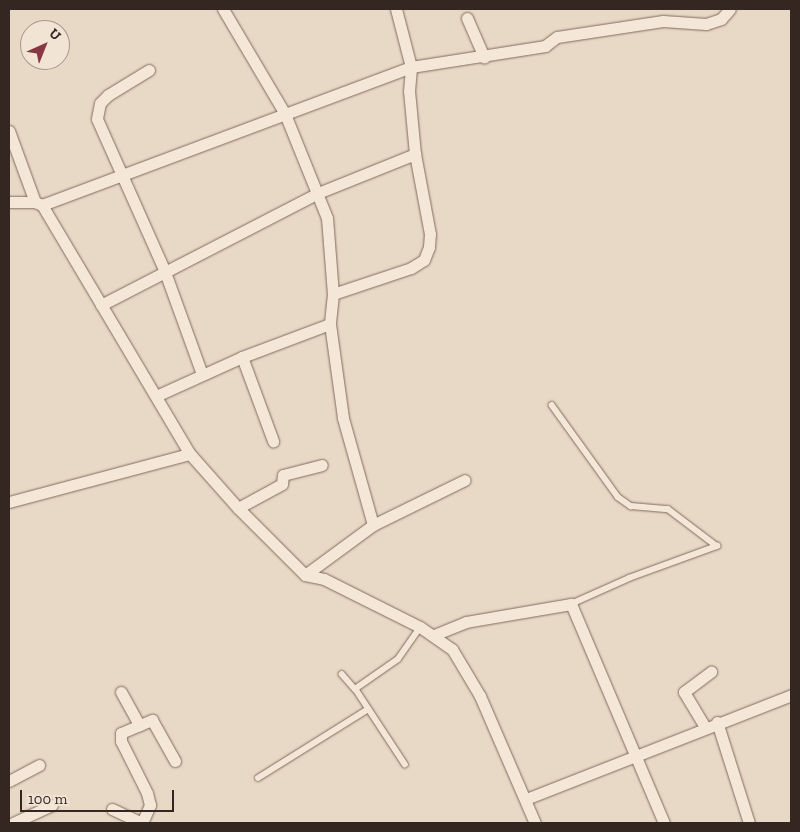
<!DOCTYPE html>
<style>
body{margin:0}
#map{position:relative;width:800px;height:832px;overflow:hidden;background:#e8d8c6;font-family:"Zilla Slab",serif}
div>[style]{position:absolute}
.roads{filter:drop-shadow(0 0 1px #816b5e) drop-shadow(0 0 1px #816b5e)}
.lane>*{height:5.5px;margin:-2.75px;padding:0 2.75px;transform-origin:2.75px;border-radius:2.75px;background:#f4e7d8}
.street>*{height:11px;margin:-5.5px;padding:0 5.5px;transform-origin:5.5px;border-radius:5.5px;background:#f4e7d8}
span{translate:-50% -50%;white-space:nowrap;text-align:center;line-height:1.15;-webkit-text-stroke:4px #f1e4d5;paint-order:stroke}
.frame{position:absolute;inset:0;border:10px solid #342620;pointer-events:none}
.north{position:absolute;left:20px;top:20px;width:50px;height:50px;box-sizing:border-box;background:#f1e4d5;border:1px solid #a5988d;border-radius:50%;rotate:44deg;font-size:14px;font-weight:700;line-height:20px;text-align:center;color:#342620}
.north::after{content:'';display:block;margin:auto;width:18px;height:22px;background:#893644;clip-path:polygon(50% 0,100% 100%,50% 72%,0 100%)}
.scale{position:absolute;left:20px;top:790px;width:154px;height:22px;box-sizing:border-box;border:2px solid #342620;border-top:0;padding-left:6px;font-size:15px;line-height:18px;white-space:nowrap;color:#342620;-webkit-text-stroke:4px #f1e4d5;paint-order:stroke}
</style>
<div id="map">
<div class="roads">
<div class="lane">
<div style="left:552px;top:405px;width:113px;rotate:54.3deg"></div>
<div style="left:618px;top:497px;width:16px;rotate:35deg"></div>
<div style="left:631px;top:506px;width:37px;rotate:5deg"></div>
<div style="left:668px;top:509px;width:61px;rotate:37.1deg"></div>
<div style="left:571px;top:604px;width:64px;rotate:-24.1deg"></div>
<div style="left:629px;top:578px;width:94px;rotate:-20deg"></div>
<div style="left:342px;top:674px;width:20px;rotate:49deg"></div>
<div style="left:405px;top:765px;width:91px;rotate:-123.3deg"></div>
<div style="left:355px;top:689px;width:52px;rotate:-34.9deg"></div>
<div style="left:398px;top:659px;width:39px;rotate:-55deg"></div>
<div style="left:258px;top:778px;width:128px;rotate:-32deg"></div>
</div>
<div class="street">
<div style="left:223px;top:9px;width:122px;rotate:59.4deg"></div>
<div style="left:285px;top:114px;width:112px;rotate:68deg"></div>
<div style="left:327px;top:218px;width:76px;rotate:85.5deg"></div>
<div style="left:333px;top:294px;width:30px;rotate:96deg"></div>
<div style="left:330px;top:324px;width:95px;rotate:82.1deg"></div>
<div style="left:343px;top:418px;width:111px;rotate:74.3deg"></div>
<div style="left:467px;top:18px;width:43px;rotate:66.4deg"></div>
<div style="left:149px;top:70px;width:48px;rotate:148.6deg"></div>
<div style="left:108px;top:95px;width:11px;rotate:135deg"></div>
<div style="left:100px;top:103px;width:16px;rotate:101deg"></div>
<div style="left:97px;top:119px;width:167px;rotate:66deg"></div>
<div style="left:165px;top:272px;width:109px;rotate:70.1deg"></div>
<div style="left:9px;top:131px;width:76px;rotate:69.9deg"></div>
<div style="left:9px;top:202px;width:26px"></div>
<div style="left:35px;top:202px;width:8px;rotate:23deg"></div>
<div style="left:42px;top:205px;width:290px;rotate:59.3deg"></div>
<div style="left:190px;top:454px;width:72px;rotate:48.4deg"></div>
<div style="left:238px;top:508px;width:95px;rotate:45deg"></div>
<div style="left:305px;top:575px;width:19px;rotate:12deg"></div>
<div style="left:324px;top:579px;width:107px;rotate:26.6deg"></div>
<div style="left:420px;top:627px;width:39px;rotate:35deg"></div>
<div style="left:452px;top:649px;width:55px;rotate:59.2deg"></div>
<div style="left:480px;top:696px;width:138px;rotate:66.6deg"></div>
<div style="left:42px;top:205px;width:394px;rotate:-20.5deg"></div>
<div style="left:411px;top:67px;width:136px;rotate:-8.9deg"></div>
<div style="left:545px;top:46px;width:15px;rotate:-37deg"></div>
<div style="left:557px;top:37px;width:107px;rotate:-8.6deg"></div>
<div style="left:663px;top:21px;width:43px;rotate:4deg"></div>
<div style="left:706px;top:24px;width:16px;rotate:-18deg"></div>
<div style="left:721px;top:19px;width:13px;rotate:-48deg"></div>
<div style="left:333px;top:294px;width:82px;rotate:-18.4deg"></div>
<div style="left:411px;top:268px;width:15px;rotate:-32deg"></div>
<div style="left:424px;top:260px;width:14px;rotate:-69deg"></div>
<div style="left:429px;top:247px;width:13px;rotate:-86deg"></div>
<div style="left:430px;top:234px;width:81px;rotate:-100.6deg"></div>
<div style="left:415px;top:154px;width:63px;rotate:-95.4deg"></div>
<div style="left:409px;top:91px;width:24px;rotate:-85deg"></div>
<div style="left:411px;top:67px;width:60px;rotate:-104.5deg"></div>
<div style="left:101px;top:305px;width:244px;rotate:-27.3deg"></div>
<div style="left:318px;top:193px;width:105px;rotate:-21.9deg"></div>
<div style="left:242px;top:357px;width:90px;rotate:69.7deg"></div>
<div style="left:156px;top:396px;width:94px;rotate:-24.4deg"></div>
<div style="left:242px;top:357px;width:94px;rotate:-20.6deg"></div>
<div style="left:9px;top:502px;width:187px;rotate:-14.9deg"></div>
<div style="left:238px;top:508px;width:50px;rotate:-28.6deg"></div>
<div style="left:282px;top:484px;width:9px;rotate:-84deg"></div>
<div style="left:283px;top:475px;width:40px;rotate:-14.4deg"></div>
<div style="left:305px;top:575px;width:84px;rotate:-36.3deg"></div>
<div style="left:373px;top:525px;width:102px;rotate:-26.1deg"></div>
<div style="left:434px;top:635px;width:35px;rotate:-22deg"></div>
<div style="left:466px;top:622px;width:107px;rotate:-9.7deg"></div>
<div style="left:571px;top:604px;width:238px;rotate:67deg"></div>
<div style="left:121px;top:692px;width:38px;rotate:61deg"></div>
<div style="left:717px;top:722px;width:106px;rotate:72.4deg"></div>
<div style="left:705px;top:727px;width:41px;rotate:-121deg"></div>
<div style="left:684px;top:692px;width:34px;rotate:-37deg"></div>
<div style="left:9px;top:781px;width:34px;rotate:-28deg"></div>
<div style="left:526px;top:799px;width:285px;rotate:-21.4deg"></div>
<div style="left:112px;top:809px;width:33px;rotate:25deg"></div>
<div style="left:142px;top:823px;width:20px;rotate:-66deg"></div>
<div style="left:150px;top:805px;width:12px;rotate:-104deg"></div>
<div style="left:147px;top:793px;width:58px;rotate:-116.6deg"></div>
<div style="left:121px;top:741px;width:8px;rotate:-90deg"></div>
<div style="left:121px;top:733px;width:34px;rotate:-23deg"></div>
<div style="left:152px;top:720px;width:47px;rotate:60.7deg"></div>
<div style="left:13px;top:823px;width:43px;rotate:-24.8deg"></div>
</div>
</div>
<div class="frame"></div>
<div class="north">U</div>
<div class="scale">100 m</div>
</div>
